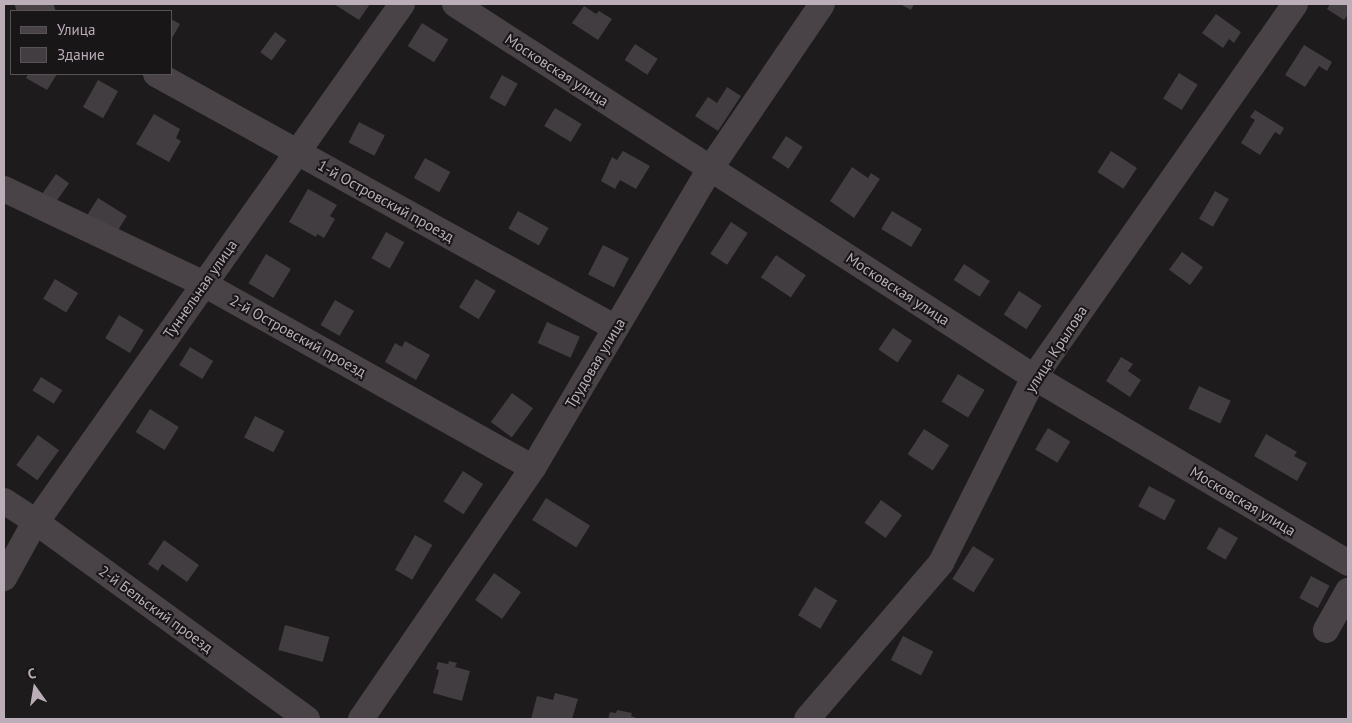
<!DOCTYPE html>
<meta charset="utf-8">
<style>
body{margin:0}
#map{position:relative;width:1352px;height:723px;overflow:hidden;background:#1d1b1c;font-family:"PT Sans",sans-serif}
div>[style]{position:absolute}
.building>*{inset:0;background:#423d40;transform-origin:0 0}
.minor>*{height:26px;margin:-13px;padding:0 13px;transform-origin:13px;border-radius:13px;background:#494347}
span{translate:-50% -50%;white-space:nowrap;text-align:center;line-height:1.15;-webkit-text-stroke:4px #181617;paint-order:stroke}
.street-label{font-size:15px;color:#bbaeb9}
.frame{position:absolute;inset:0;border:5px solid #bbaeb9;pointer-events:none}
.legend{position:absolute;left:10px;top:10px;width:162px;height:65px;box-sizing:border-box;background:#181617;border:1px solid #595358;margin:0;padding:6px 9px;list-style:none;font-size:15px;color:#bbaeb9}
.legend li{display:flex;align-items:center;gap:10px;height:25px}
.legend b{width:25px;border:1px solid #595358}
.north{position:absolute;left:10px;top:663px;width:50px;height:50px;-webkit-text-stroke:4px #181617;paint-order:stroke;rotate:347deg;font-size:14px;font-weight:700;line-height:20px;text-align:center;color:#bbaeb9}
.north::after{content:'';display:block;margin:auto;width:18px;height:22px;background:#bbaeb9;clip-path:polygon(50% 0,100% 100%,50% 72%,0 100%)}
</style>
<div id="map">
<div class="building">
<div style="clip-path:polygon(334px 4px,370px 4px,359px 20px)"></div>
<div style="clip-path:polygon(900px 4px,914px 4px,911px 10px)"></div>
<div style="clip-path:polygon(1330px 4px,1348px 4px,1348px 15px,1344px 20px,1327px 9px)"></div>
<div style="clip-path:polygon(584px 6px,596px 14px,599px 11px,612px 19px,598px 40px,572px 23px)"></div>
<div style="clip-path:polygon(1216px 14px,1241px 32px,1234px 43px,1229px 39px,1223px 48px,1202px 33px)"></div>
<div style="clip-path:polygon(171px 19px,180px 24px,171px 40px)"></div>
<div style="left:422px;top:23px;width:31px;height:27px;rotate:32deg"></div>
<div style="left:275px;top:32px;width:14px;height:25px;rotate:36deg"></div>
<div style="left:635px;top:44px;width:27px;height:19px;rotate:33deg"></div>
<div style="clip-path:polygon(1304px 45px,1332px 62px,1327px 71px,1319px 66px,1305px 87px,1285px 75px)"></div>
<div style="left:1179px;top:73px;width:22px;height:30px;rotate:32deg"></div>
<div style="clip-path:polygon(28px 74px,57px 74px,47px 90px,26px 78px)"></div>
<div style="left:502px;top:75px;width:18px;height:26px;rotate:29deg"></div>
<div style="left:98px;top:80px;width:23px;height:31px;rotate:29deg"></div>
<div style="clip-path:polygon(727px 87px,741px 96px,718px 131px,695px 116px,708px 97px,717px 103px)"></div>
<div style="left:555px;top:108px;width:31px;height:21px;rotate:31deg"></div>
<div style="clip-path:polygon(1255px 110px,1284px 128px,1280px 135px,1275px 132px,1260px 155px,1241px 143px,1255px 120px,1250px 117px)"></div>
<div style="clip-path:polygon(154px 114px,180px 129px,176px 138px,181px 141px,169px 162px,136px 144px)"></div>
<div style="left:359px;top:122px;width:29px;height:23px;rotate:27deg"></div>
<div style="left:786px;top:136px;width:20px;height:26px;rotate:33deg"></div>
<div style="clip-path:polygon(623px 151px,650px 166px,636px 189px,620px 180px,615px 189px,601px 181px,612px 157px,617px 160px)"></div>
<div style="left:1111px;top:151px;width:31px;height:25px;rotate:33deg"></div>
<div style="left:425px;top:158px;width:29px;height:23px;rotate:29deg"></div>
<div style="clip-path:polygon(852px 167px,868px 178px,871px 173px,880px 179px,854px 218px,830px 201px)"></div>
<div style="left:56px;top:174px;width:16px;height:24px;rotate:35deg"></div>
<div style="clip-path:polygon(308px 189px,337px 205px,330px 216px,335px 219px,324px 238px,317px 234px,316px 237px,289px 222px)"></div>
<div style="left:1215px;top:191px;width:16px;height:32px;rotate:30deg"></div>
<div style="left:98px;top:198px;width:34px;height:32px;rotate:32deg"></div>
<div style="left:518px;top:211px;width:35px;height:20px;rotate:29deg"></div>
<div style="left:892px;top:211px;width:35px;height:21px;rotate:31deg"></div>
<div style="left:731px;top:222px;width:20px;height:38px;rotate:33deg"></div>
<div style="left:386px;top:232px;width:21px;height:30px;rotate:29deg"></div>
<div style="left:603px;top:245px;width:29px;height:33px;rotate:27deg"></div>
<div style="left:1182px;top:252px;width:26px;height:22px;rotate:36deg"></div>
<div style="left:266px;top:254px;width:29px;height:34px;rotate:31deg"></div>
<div style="left:776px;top:255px;width:36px;height:27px;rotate:34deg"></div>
<div style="left:964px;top:264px;width:31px;height:19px;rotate:33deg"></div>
<div style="left:55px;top:279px;width:27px;height:23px;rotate:31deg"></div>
<div style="left:476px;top:279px;width:23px;height:33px;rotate:31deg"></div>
<div style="left:1019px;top:291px;width:27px;height:28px;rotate:33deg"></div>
<div style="left:335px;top:300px;width:22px;height:29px;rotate:30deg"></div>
<div style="left:119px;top:315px;width:29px;height:27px;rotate:31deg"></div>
<div style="left:547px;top:322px;width:36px;height:23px;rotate:24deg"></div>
<div style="left:893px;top:328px;width:23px;height:26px;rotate:34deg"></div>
<div style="clip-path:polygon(405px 341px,430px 355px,416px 380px,385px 362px,395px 343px,402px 347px)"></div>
<div style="left:190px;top:347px;width:27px;height:21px;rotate:31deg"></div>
<div style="clip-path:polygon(1121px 357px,1133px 364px,1128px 371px,1141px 380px,1130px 397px,1106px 381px)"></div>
<div style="left:958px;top:374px;width:31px;height:32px;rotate:31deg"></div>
<div style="left:41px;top:377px;width:25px;height:16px;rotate:32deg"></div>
<div style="left:1199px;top:386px;width:35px;height:25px;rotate:25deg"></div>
<div style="left:512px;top:393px;width:26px;height:36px;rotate:36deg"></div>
<div style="left:150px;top:409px;width:34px;height:27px;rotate:32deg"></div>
<div style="left:255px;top:416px;width:33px;height:24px;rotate:27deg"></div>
<div style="left:1048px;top:428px;width:26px;height:25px;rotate:31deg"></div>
<div style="left:924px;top:429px;width:30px;height:30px;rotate:33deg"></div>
<div style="clip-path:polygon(1266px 434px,1297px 452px,1294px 456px,1307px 463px,1297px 481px,1254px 456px)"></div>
<div style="left:38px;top:435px;width:26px;height:37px;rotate:36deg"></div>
<div style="left:463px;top:471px;width:24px;height:36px;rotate:33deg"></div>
<div style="left:1149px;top:486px;width:30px;height:23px;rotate:28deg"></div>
<div style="left:546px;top:498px;width:52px;height:26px;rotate:32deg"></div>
<div style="left:881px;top:500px;width:26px;height:28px;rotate:36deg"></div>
<div style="left:1219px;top:527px;width:22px;height:25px;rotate:30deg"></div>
<div style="left:415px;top:535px;width:20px;height:40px;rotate:30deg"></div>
<div style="clip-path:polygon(164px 540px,199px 565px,187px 582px,162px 564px,158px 571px,148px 564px)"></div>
<div style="left:973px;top:546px;width:25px;height:39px;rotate:32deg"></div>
<div style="left:494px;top:573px;width:33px;height:33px;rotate:35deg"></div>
<div style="left:1311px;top:576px;width:21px;height:25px;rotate:28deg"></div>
<div style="left:815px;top:587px;width:26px;height:33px;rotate:31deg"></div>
<div style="left:285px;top:625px;width:46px;height:26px;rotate:15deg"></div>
<div style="left:903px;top:636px;width:34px;height:27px;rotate:27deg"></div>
<div style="clip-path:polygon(449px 661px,457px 663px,455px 667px,470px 671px,462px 701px,433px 693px,439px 670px,436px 669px,438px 662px,448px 664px)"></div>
<div style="clip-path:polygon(555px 693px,578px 699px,572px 719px,531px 719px,537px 696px,553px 700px)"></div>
<div style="clip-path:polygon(617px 710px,632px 713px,631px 716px,639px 719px,608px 719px,610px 712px,616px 713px)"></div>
</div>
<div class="minor">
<div style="left:28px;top:4px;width:16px;rotate:27deg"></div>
<div style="left:455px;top:4px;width:689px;rotate:32.79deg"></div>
<div style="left:1034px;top:377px;width:365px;rotate:30.6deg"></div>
<div style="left:156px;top:74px;width:525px;rotate:28.91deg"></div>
<div style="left:4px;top:189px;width:221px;rotate:25.4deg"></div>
<div style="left:204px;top:284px;width:377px;rotate:29.2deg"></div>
<div style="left:4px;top:501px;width:38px;rotate:33deg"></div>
<div style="left:36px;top:522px;width:335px;rotate:36deg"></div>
<div style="left:4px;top:578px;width:54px;rotate:-61deg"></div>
<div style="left:30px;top:531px;width:645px;rotate:-54.78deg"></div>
<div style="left:1326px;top:630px;width:45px;rotate:-60.6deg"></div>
<div style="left:361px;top:719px;width:304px;rotate:-55.6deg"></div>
<div style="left:533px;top:468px;width:347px;rotate:-59.4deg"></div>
<div style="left:710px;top:169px;width:199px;rotate:-55.8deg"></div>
<div style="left:807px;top:719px;width:206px;rotate:-49.3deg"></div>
<div style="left:941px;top:563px;width:208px;rotate:-63.4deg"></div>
<div style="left:1034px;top:377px;width:455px;rotate:-55deg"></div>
</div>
<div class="street-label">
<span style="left:557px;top:70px;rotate:33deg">Московская улица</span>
<span style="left:386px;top:201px;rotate:29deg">1-й Островский проезд</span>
<span style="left:200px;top:289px;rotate:-55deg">Туннельная улица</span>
<span style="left:898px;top:289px;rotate:33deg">Московская улица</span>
<span style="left:298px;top:336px;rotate:29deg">2-й Островский проезд</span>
<span style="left:1056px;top:349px;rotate:-57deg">улица Крылова</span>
<span style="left:595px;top:363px;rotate:-59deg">Трудовая улица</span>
<span style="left:1243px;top:501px;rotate:31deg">Московская улица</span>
<span style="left:156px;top:609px;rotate:36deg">2-й Бельский проезд</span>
</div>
<div class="frame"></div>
<ul class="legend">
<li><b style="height:6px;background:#494347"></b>Улица</li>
<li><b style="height:14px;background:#423d40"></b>Здание</li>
</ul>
<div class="north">С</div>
</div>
